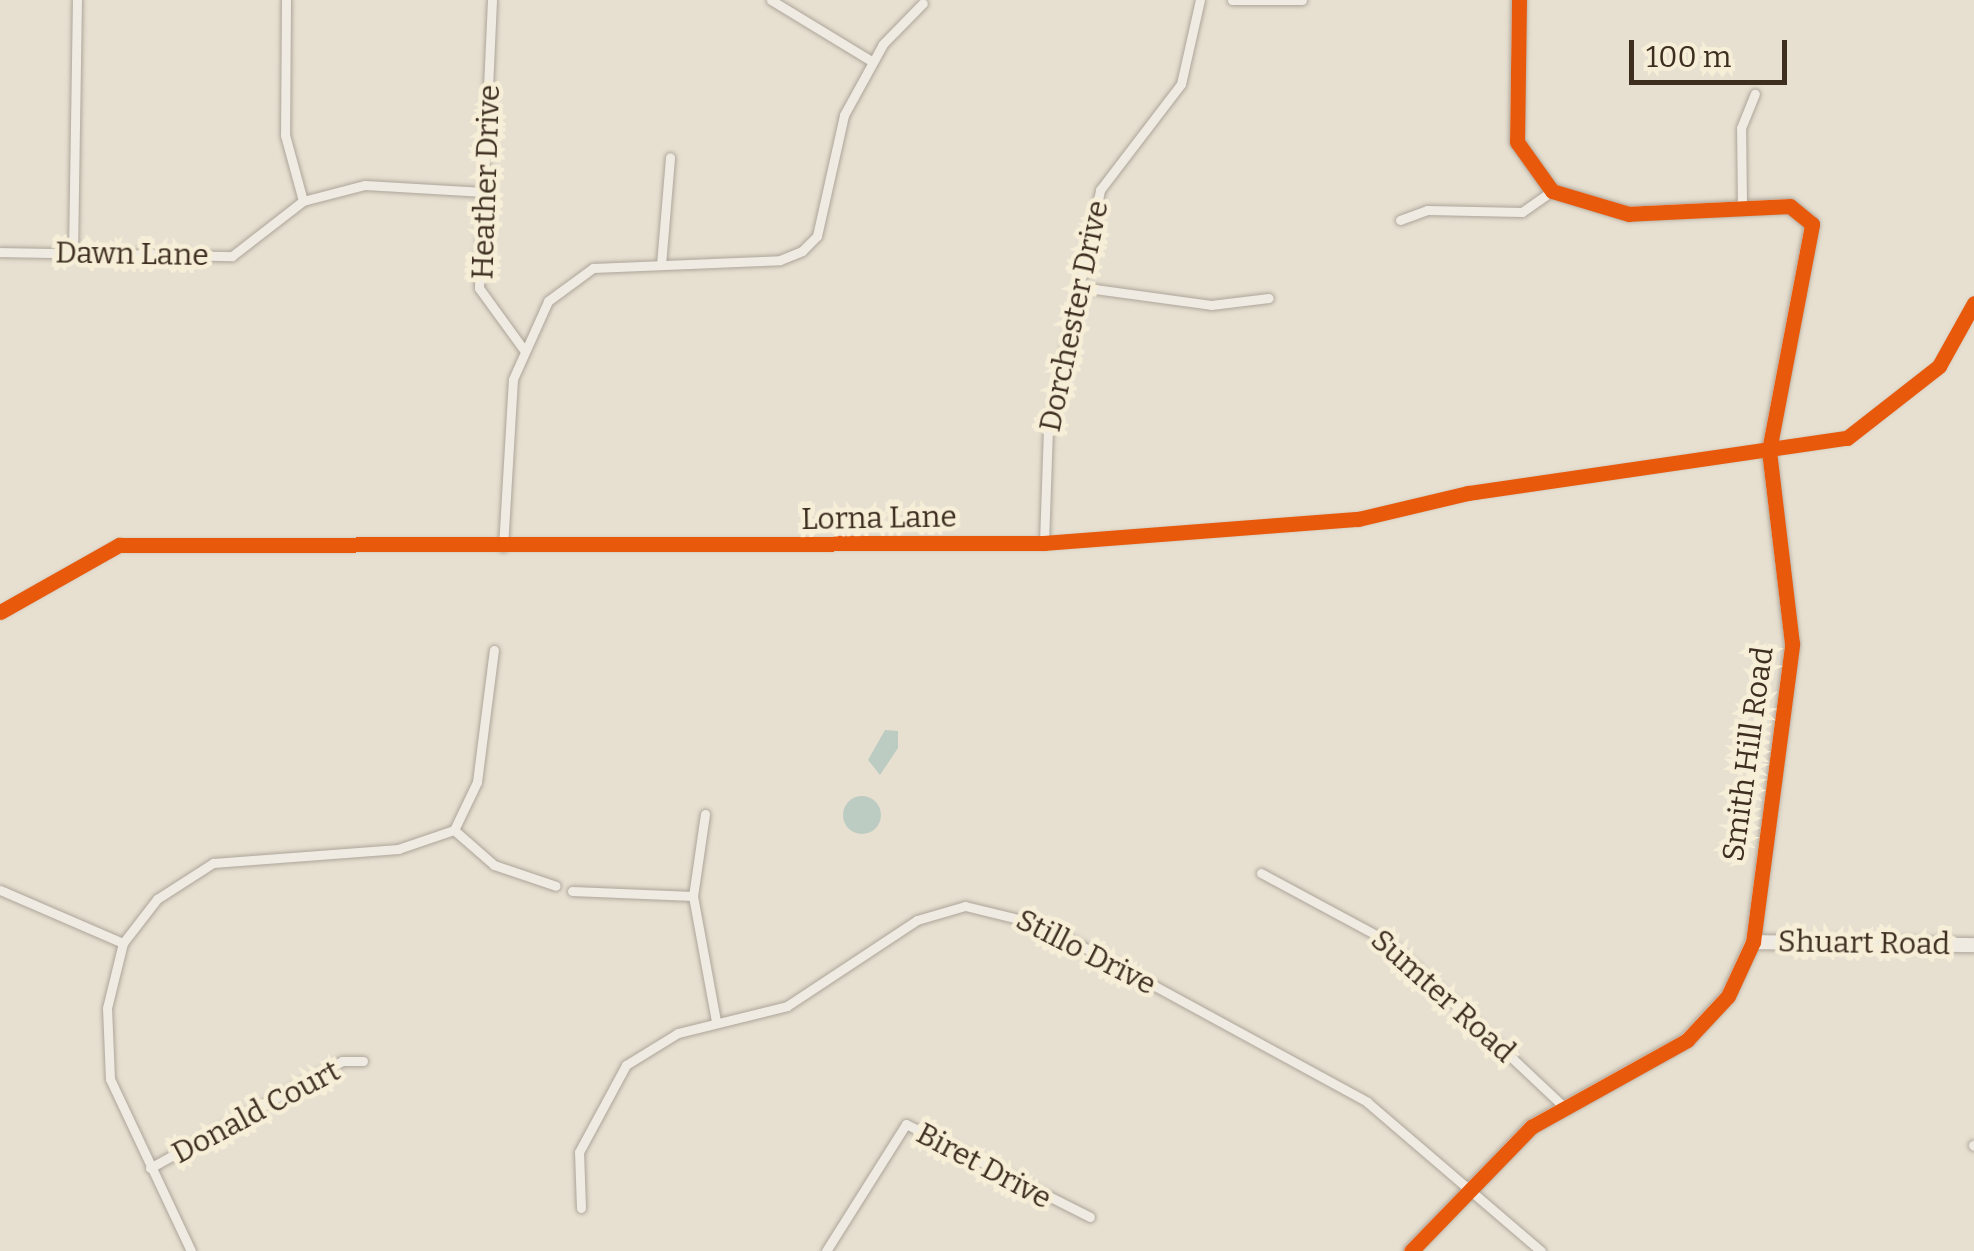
<!DOCTYPE html>
<style>
body{margin:0}
#map{position:relative;width:1974px;height:1251px;overflow:hidden;background:#e7e0d1;font-family:Bitter,serif}
div>[style]{position:absolute}
.water>*{inset:0;background:#bcccc2}
.round{border-radius:50%}
.roads{filter:drop-shadow(0 0 2px #ada599) drop-shadow(0 0 2px #ada599)}
.street>*{height:9px;margin:-4.5px;padding:0 4.5px;transform-origin:4.5px;border-radius:4.5px;background:#efebe3}
.secondary>*{height:14px;margin:-7px;padding:0 7px;transform-origin:7px;border-radius:7px;background:#efebe3}
.cycleway>*{height:15px;margin:-7.5px;padding:0 7.5px;transform-origin:7.5px;border-radius:7.5px;background:#e8590c}
span{translate:-50% -50%;white-space:nowrap;text-align:center;line-height:1.15;-webkit-text-stroke:9px #f7eed8;paint-order:stroke}
.street-label{font-size:30px;color:#3d2e20}
.scale{position:absolute;left:1629px;top:40px;width:158px;height:45px;box-sizing:border-box;border:5px solid #3d2e20;border-top:0;padding-left:12px;font-size:30px;line-height:35px;white-space:nowrap;color:#3d2e20;-webkit-text-stroke:8px #f7eed8;paint-order:stroke}
</style>
<div id="map">
<div class="water">
<div style="clip-path:polygon(885px 730px,898px 731px,898px 748px,880px 775px,868px 760px)"></div>
<div class="round" style="left:843px;top:796px;width:38px;height:38px"></div>
</div>
<div class="roads">
<div class="street">
<div style="left:286px;top:0;width:135px;rotate:90.4deg"></div>
<div style="left:285px;top:135px;width:68px;rotate:74.7deg"></div>
<div style="left:492px;top:0;width:288px;rotate:92.6deg"></div>
<div style="left:479px;top:288px;width:77px;rotate:54deg"></div>
<div style="left:771px;top:0;width:119px;rotate:31.3deg"></div>
<div style="left:1232px;top:0;width:70px"></div>
<div style="left:1742px;top:205px;width:77px;rotate:-90.7deg"></div>
<div style="left:1741px;top:128px;width:37px;rotate:-68deg"></div>
<div style="left:1400px;top:220px;width:29px;rotate:-20deg"></div>
<div style="left:1427px;top:210px;width:95px;rotate:1.2deg"></div>
<div style="left:1522px;top:212px;width:37px;rotate:-35deg"></div>
<div style="left:0;top:252px;width:232px;rotate:1deg"></div>
<div style="left:232px;top:256px;width:90px;rotate:-37.8deg"></div>
<div style="left:303px;top:201px;width:64px;rotate:-14.5deg"></div>
<div style="left:365px;top:185px;width:119px;rotate:3.4deg"></div>
<div style="left:73px;top:253px;width:253px;rotate:-89.1deg"></div>
<div style="left:661px;top:265px;width:108px;rotate:-85.2deg"></div>
<div style="left:1080px;top:287px;width:132px;rotate:7.8deg"></div>
<div style="left:1211px;top:305px;width:58px;rotate:-6.9deg"></div>
<div style="left:1044px;top:543px;width:112px;rotate:-88deg"></div>
<div style="left:1048px;top:431px;width:247px;rotate:-77.8deg"></div>
<div style="left:1100px;top:190px;width:133px;rotate:-52.6deg"></div>
<div style="left:1181px;top:84px;width:86px;rotate:-77.3deg"></div>
<div style="left:503px;top:547px;width:168px;rotate:-86.6deg"></div>
<div style="left:513px;top:379px;width:85px;rotate:-65.8deg"></div>
<div style="left:548px;top:301px;width:56px;rotate:-36.3deg"></div>
<div style="left:593px;top:268px;width:187px;rotate:-2.4deg"></div>
<div style="left:780px;top:260px;width:24px;rotate:-22deg"></div>
<div style="left:802px;top:251px;width:21px;rotate:-45deg"></div>
<div style="left:817px;top:236px;width:124px;rotate:-77.4deg"></div>
<div style="left:844px;top:115px;width:81px;rotate:-61.2deg"></div>
<div style="left:883px;top:44px;width:57px;rotate:-45.7deg"></div>
<div style="left:0;top:612px;width:137px;rotate:-29.4deg"></div>
<div style="left:119px;top:545px;width:925px;rotate:-0.12deg"></div>
<div style="left:1044px;top:543px;width:315px;rotate:-4.4deg"></div>
<div style="left:1358px;top:519px;width:113px;rotate:-13.3deg"></div>
<div style="left:1468px;top:493px;width:383px;rotate:-8.3deg"></div>
<div style="left:1847px;top:438px;width:117px;rotate:-38deg"></div>
<div style="left:1939px;top:366px;width:72px;rotate:-60.9deg"></div>
<div style="left:705px;top:814px;width:83px;rotate:98.3deg"></div>
<div style="left:693px;top:896px;width:127px;rotate:79.6deg"></div>
<div style="left:454px;top:830px;width:53px;rotate:41.2deg"></div>
<div style="left:494px;top:865px;width:65px;rotate:18.7deg"></div>
<div style="left:1261px;top:873px;width:145px;rotate:28.3deg"></div>
<div style="left:1389px;top:942px;width:239px;rotate:43.3deg"></div>
<div style="left:0;top:890px;width:134px;rotate:23.3deg"></div>
<div style="left:572px;top:891px;width:121px;rotate:2.4deg"></div>
<div style="left:1973px;top:1145px;width:1px;rotate:45deg"></div>
<div style="left:150px;top:1168px;width:220px;rotate:-29.1deg"></div>
<div style="left:342px;top:1061px;width:21px"></div>
<div style="left:581px;top:1208px;width:56px;rotate:-92deg"></div>
<div style="left:579px;top:1152px;width:99px;rotate:-61.6deg"></div>
<div style="left:626px;top:1065px;width:61px;rotate:-31.6deg"></div>
<div style="left:678px;top:1033px;width:112px;rotate:-13.9deg"></div>
<div style="left:787px;top:1006px;width:156px;rotate:-33.5deg"></div>
<div style="left:917px;top:920px;width:50px;rotate:-16.3deg"></div>
<div style="left:965px;top:906px;width:80px;rotate:13.7deg"></div>
<div style="left:1043px;top:925px;width:369px;rotate:28.6deg"></div>
<div style="left:1367px;top:1102px;width:229px;rotate:40.6deg"></div>
<div style="left:191px;top:1251px;width:190px;rotate:-115.2deg"></div>
<div style="left:110px;top:1079px;width:71px;rotate:-92.4deg"></div>
<div style="left:107px;top:1008px;width:67px;rotate:-76.2deg"></div>
<div style="left:123px;top:943px;width:56px;rotate:-52.3deg"></div>
<div style="left:157px;top:899px;width:67px;rotate:-32.7deg"></div>
<div style="left:213px;top:863px;width:186px;rotate:-4.3deg"></div>
<div style="left:398px;top:849px;width:59px;rotate:-18.7deg"></div>
<div style="left:454px;top:830px;width:53px;rotate:-64.4deg"></div>
<div style="left:477px;top:782px;width:133px;rotate:-82.7deg"></div>
<div style="left:826px;top:1251px;width:150px;rotate:-57.8deg"></div>
<div style="left:906px;top:1124px;width:206px;rotate:26.8deg"></div>
</div>
<div class="secondary">
<div style="left:1753px;top:942px;width:221px;rotate:0.8deg"></div>
<div style="left:1411px;top:1251px;width:173px;rotate:-45.9deg"></div>
<div style="left:1531px;top:1127px;width:179px;rotate:-29.1deg"></div>
<div style="left:1687px;top:1040px;width:60px;rotate:-47deg"></div>
<div style="left:1728px;top:996px;width:60px;rotate:-65.2deg"></div>
<div style="left:1753px;top:942px;width:301px;rotate:-82.5deg"></div>
<div style="left:1792px;top:644px;width:195px;rotate:-96.8deg"></div>
<div style="left:1769px;top:450px;width:230px;rotate:-79.2deg"></div>
<div style="left:1812px;top:224px;width:28px;rotate:-141deg"></div>
<div style="left:1790px;top:206px;width:161px;rotate:177.2deg"></div>
<div style="left:1629px;top:214px;width:80px;rotate:-163.4deg"></div>
<div style="left:1552px;top:191px;width:60px;rotate:-125.5deg"></div>
<div style="left:1517px;top:142px;width:142px;rotate:-89.2deg"></div>
</div>
</div>
<div class="cycleway">
<div style="left:0;top:612px;width:137px;rotate:-29.4deg"></div>
<div style="left:119px;top:545px;width:925px;rotate:-0.12deg"></div>
<div style="left:1044px;top:543px;width:315px;rotate:-4.4deg"></div>
<div style="left:1358px;top:519px;width:113px;rotate:-13.3deg"></div>
<div style="left:1468px;top:493px;width:383px;rotate:-8.3deg"></div>
<div style="left:1847px;top:438px;width:117px;rotate:-38deg"></div>
<div style="left:1939px;top:366px;width:72px;rotate:-60.9deg"></div>
<div style="left:1411px;top:1251px;width:173px;rotate:-45.9deg"></div>
<div style="left:1531px;top:1127px;width:179px;rotate:-29.1deg"></div>
<div style="left:1687px;top:1040px;width:60px;rotate:-47deg"></div>
<div style="left:1728px;top:996px;width:60px;rotate:-65.2deg"></div>
<div style="left:1753px;top:942px;width:301px;rotate:-82.5deg"></div>
<div style="left:1792px;top:644px;width:195px;rotate:-96.8deg"></div>
<div style="left:1769px;top:450px;width:230px;rotate:-79.2deg"></div>
<div style="left:1812px;top:224px;width:28px;rotate:-141deg"></div>
<div style="left:1790px;top:206px;width:161px;rotate:177.2deg"></div>
<div style="left:1629px;top:214px;width:80px;rotate:-163.4deg"></div>
<div style="left:1552px;top:191px;width:60px;rotate:-125.5deg"></div>
<div style="left:1517px;top:142px;width:142px;rotate:-89.2deg"></div>
</div>
<div class="street-label">
<span style="left:486px;top:182px;rotate:-88deg">Heather Drive</span>
<span style="left:132px;top:254px;rotate:1deg">Dawn Lane</span>
<span style="left:1074px;top:316px;rotate:-78deg">Dorchester Drive</span>
<span style="left:879px;top:518px;rotate:-1deg">Lorna Lane</span>
<span style="left:1748px;top:754px;rotate:-82deg">Smith Hill Road</span>
<span style="left:1864px;top:943px;rotate:1deg">Shuart Road</span>
<span style="left:1086px;top:952px;rotate:27deg">Stillo Drive</span>
<span style="left:1443px;top:996px;rotate:42deg">Sumter Road</span>
<span style="left:256px;top:1112px;rotate:-28deg">Donald Court</span>
<span style="left:984px;top:1166px;rotate:28deg">Biret Drive</span>
</div>
<div class="scale">100 m</div>
</div>
